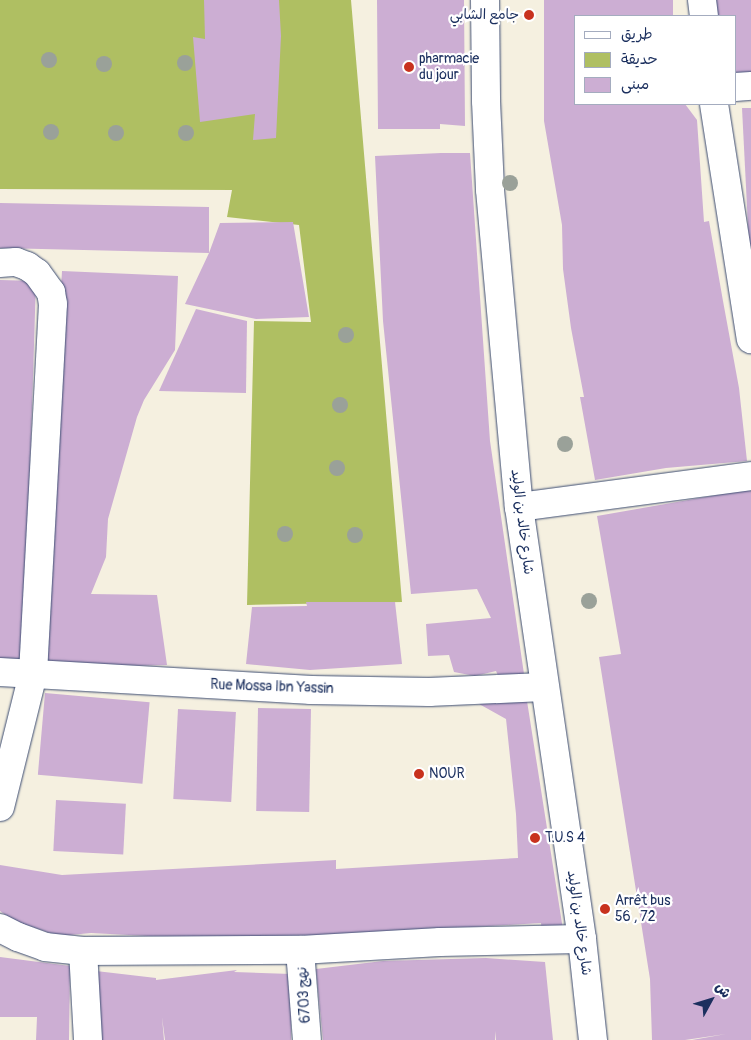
<!DOCTYPE html>
<meta charset="utf-8">
<style>
body{margin:0}
#map{position:relative;width:751px;height:1040px;overflow:hidden;background:#f5f0e0;font-family:Pangolin,"Playpen Sans Arabic",sans-serif}
div>[style]{position:absolute}
.green>*{inset:0;background:#afbf62}
.building>*{inset:0;background:#ccaed3;transform-origin:0 0}
.roads{filter:drop-shadow(0 0 1px #3c4c72) drop-shadow(0 0 1px #3c4c72)}
.minor>*{height:28px;margin:-14px;padding:0 14px;transform-origin:14px;border-radius:14px;background:#fff}
.tertiary>*{height:28px;margin:-14px;padding:0 14px;transform-origin:14px;border-radius:14px;background:#fff}
.trees>*{width:16px;height:16px;margin:-8px;border-radius:50%;background:#9aa199}
.dots>*{width:14px;height:14px;translate:-50% -50%;box-sizing:border-box;border:2px solid #fff;border-radius:50%}
span{translate:-50% -50%;white-space:nowrap;text-align:center;line-height:1.15;-webkit-text-stroke:4.5px #fff;paint-order:stroke}
.poi-label{font-size:14px;color:#1b2f5e}
.right{translate:-100% -50%;text-align:right}
.left{translate:0 -50%;text-align:left}
.street-label{font-size:14px;color:#1b2f5e}
.legend{position:absolute;left:574px;top:15px;width:162px;height:90px;box-sizing:border-box;background:#fff;border:1px solid #a4acbf;margin:0;padding:6px 9px;list-style:none;font-size:15px;color:#1b2f5e}
.legend li{display:flex;align-items:center;gap:10px;height:25px}
.legend b{width:25px;border:1px solid #a4acbf}
.north{position:absolute;left:686px;top:975px;width:50px;height:50px;-webkit-text-stroke:4px #fff;paint-order:stroke;rotate:51deg;font-size:14px;font-weight:700;line-height:20px;text-align:center;color:#1b2f5e}
.north::after{content:'';display:block;margin:auto;width:18px;height:22px;background:#1b2f5e;clip-path:polygon(50% 0,100% 100%,50% 72%,0 100%)}
</style>
<div id="map">
<div class="green">
<div style="clip-path:polygon(0 0,351px 0,402px 602px,247px 605px,254px 321px,311px 322px,299px 225px,227px 217px,232px 190px,0 189px)"></div>
</div>
<div class="building">
<div style="clip-path:polygon(204px 0,279px 0,281px 36px,276px 138px,253px 140px,255px 114px,200px 122px,193px 37px,205px 39px)"></div>
<div style="clip-path:polygon(377px 0,464px 0,465px 126px,440px 124px,440px 129px,378px 129px)"></div>
<div style="clip-path:polygon(544px 0,673px 0,673px 16px,575px 16px,575px 104px,685px 104px,697px 120px,704px 222px,709px 221px,723px 301px,739px 388px,747px 461px,666px 468px,595px 480px,580px 397px,584px 397px,571px 328px,563px 269px,562px 225px,544px 121px)"></div>
<div style="clip-path:polygon(711px 0,751px 0,751px 77px,735px 77px,735px 16px,711px 16px)"></div>
<div style="clip-path:polygon(742px 108px,751px 108px,751px 246px,749px 246px)"></div>
<div style="clip-path:polygon(441px 153px,470px 153px,490px 441px,525px 681px,501px 682px,496px 671px,475px 676px,454px 672px,449px 655px,428px 656px,426px 624px,491px 618px,477px 589px,411px 594px,383px 321px,375px 156px)"></div>
<div style="clip-path:polygon(0 203px,209px 207px,209px 253px,220px 223px,293px 222px,309px 317px,256px 319px,185px 304px,209px 253px,0 248px)"></div>
<div style="clip-path:polygon(62px 271px,178px 276px,175px 350px,144px 400px,137px 417px,108px 519px,106px 557px,91px 594px,157px 595px,167px 665px,39px 668px)"></div>
<div style="clip-path:polygon(0 280px,36px 281px,24px 661px,0 660px)"></div>
<div style="clip-path:polygon(196px 309px,247px 321px,246px 393px,159px 391px)"></div>
<div style="clip-path:polygon(751px 489px,751px 1040px,692px 1040px,726px 1034px,685px 1040px,652px 1040px,650px 979px,599px 657px,621px 654px,597px 516px)"></div>
<div style="clip-path:polygon(306px 602px,395px 602px,402px 664px,310px 670px,246px 664px,252px 607px,307px 606px)"></div>
<div style="left:45px;top:693px;width:105px;height:82px;rotate:5deg"></div>
<div style="clip-path:polygon(472px 700px,527px 701px,564px 936px,542px 935px,541px 923px,243px 941px,91px 933px,59px 936px,14px 921px,0 911px,0 865px,62px 875px,336px 860px,336px 869px,518px 858px,516px 814px,506px 719px)"></div>
<div style="left:258px;top:708px;width:53px;height:103px;rotate:1deg"></div>
<div style="left:178px;top:709px;width:58px;height:90px;rotate:3deg"></div>
<div style="left:56px;top:800px;width:70px;height:51px;rotate:3deg"></div>
<div style="clip-path:polygon(0 957px,70px 966px,69px 1040px,36px 1040px,37px 1017px,0 1017px)"></div>
<div style="clip-path:polygon(486px 958px,545px 962px,553px 1040px,496px 1040px,496px 1031px,495px 1040px,323px 1040px,316px 969px,383px 961px)"></div>
<div style="clip-path:polygon(237px 970px,234px 972px,291px 974px,291px 1040px,165px 1040px,162px 1017px,164px 1040px,102px 1040px,96px 971px,156px 978px,156px 980px)"></div>
</div>
<div class="roads">
<div class="minor">
<div style="left:702px;top:0;width:16px;rotate:83deg"></div>
<div style="left:735px;top:87px;width:16px;rotate:-4deg"></div>
<div style="left:714px;top:104px;width:238px;rotate:81.1deg"></div>
<div style="left:0;top:263px;width:16px;rotate:-4deg"></div>
<div style="left:16px;top:262px;width:12px;rotate:20deg"></div>
<div style="left:27px;top:266px;width:12px;rotate:35deg"></div>
<div style="left:37px;top:273px;width:24px;rotate:54deg"></div>
<div style="left:51px;top:292px;width:12px;rotate:81deg"></div>
<div style="left:53px;top:304px;width:371px;rotate:93.1deg"></div>
<div style="left:33px;top:674px;width:137px;rotate:103.9deg"></div>
<div style="left:519px;top:507px;width:234px;rotate:-7.6deg"></div>
<div style="left:0;top:672px;width:312px;rotate:3.3deg"></div>
<div style="left:311px;top:690px;width:118px;rotate:1deg"></div>
<div style="left:429px;top:692px;width:115px;rotate:-2.5deg"></div>
<div style="left:0;top:928px;width:20px;rotate:27deg"></div>
<div style="left:18px;top:937px;width:29px;rotate:20deg"></div>
<div style="left:45px;top:947px;width:38px;rotate:6deg"></div>
<div style="left:300px;top:950px;width:90px;rotate:85.6deg"></div>
<div style="left:88px;top:1040px;width:89px;rotate:-93.2deg"></div>
<div style="left:83px;top:951px;width:217px;rotate:-0.3deg"></div>
<div style="left:300px;top:950px;width:140px;rotate:-3.3deg"></div>
<div style="left:440px;top:942px;width:142px;rotate:-1.2deg"></div>
</div>
<div class="tertiary">
<div style="left:485px;top:0;width:101px;rotate:89.4deg"></div>
<div style="left:486px;top:101px;width:89px;rotate:87.4deg"></div>
<div style="left:490px;top:190px;width:318px;rotate:84.8deg"></div>
<div style="left:519px;top:507px;width:437px;rotate:81.7deg"></div>
<div style="left:582px;top:939px;width:102px;rotate:83.8deg"></div>
</div>
</div>
<div class="trees">
<div style="left:49px;top:60px"></div>
<div style="left:185px;top:63px"></div>
<div style="left:104px;top:64px"></div>
<div style="left:51px;top:132px"></div>
<div style="left:116px;top:133px"></div>
<div style="left:186px;top:133px"></div>
<div style="left:510px;top:183px"></div>
<div style="left:346px;top:335px"></div>
<div style="left:340px;top:405px"></div>
<div style="left:565px;top:444px"></div>
<div style="left:337px;top:468px"></div>
<div style="left:285px;top:534px"></div>
<div style="left:355px;top:535px"></div>
<div style="left:589px;top:601px"></div>
</div>
<div class="dots">
<div style="left:529px;top:15px;background:#c8321e"></div>
<div style="left:409px;top:67px;background:#c8321e"></div>
<div style="left:419px;top:774px;background:#c8321e"></div>
<div style="left:535px;top:838px;background:#c8321e"></div>
<div style="left:605px;top:909px;background:#c8321e"></div>
</div>
<div class="poi-label">
<span class="right" style="left:519px;top:15px">جامع الشابي</span>
<span class="left" style="left:419px;top:67px">pharmacie<br>du jour</span>
<span class="left" style="left:429px;top:774px">NOUR</span>
<span class="left" style="left:545px;top:838px">T.U.S 4</span>
<span class="left" style="left:615px;top:909px">Arrêt bus<br>56 , 72</span>
</div>
<div class="street-label">
<span style="left:522px;top:522px;rotate:83deg">شارع خالد بن الوليد</span>
<span style="left:272px;top:687px;rotate:2deg">Rue Mossa Ibn Yassin</span>
<span style="left:579px;top:923px;rotate:82deg">شارع خالد بن الوليد</span>
<span style="left:304px;top:995px;rotate:-94deg">نهج 6703</span>
</div>
<ul class="legend">
<li><b style="height:6px;background:#fff"></b>طريق</li>
<li><b style="height:14px;background:#afbf62"></b>حديقة</li>
<li><b style="height:14px;background:#ccaed3"></b>مبنى</li>
</ul>
<div class="north">ش</div>
</div>
